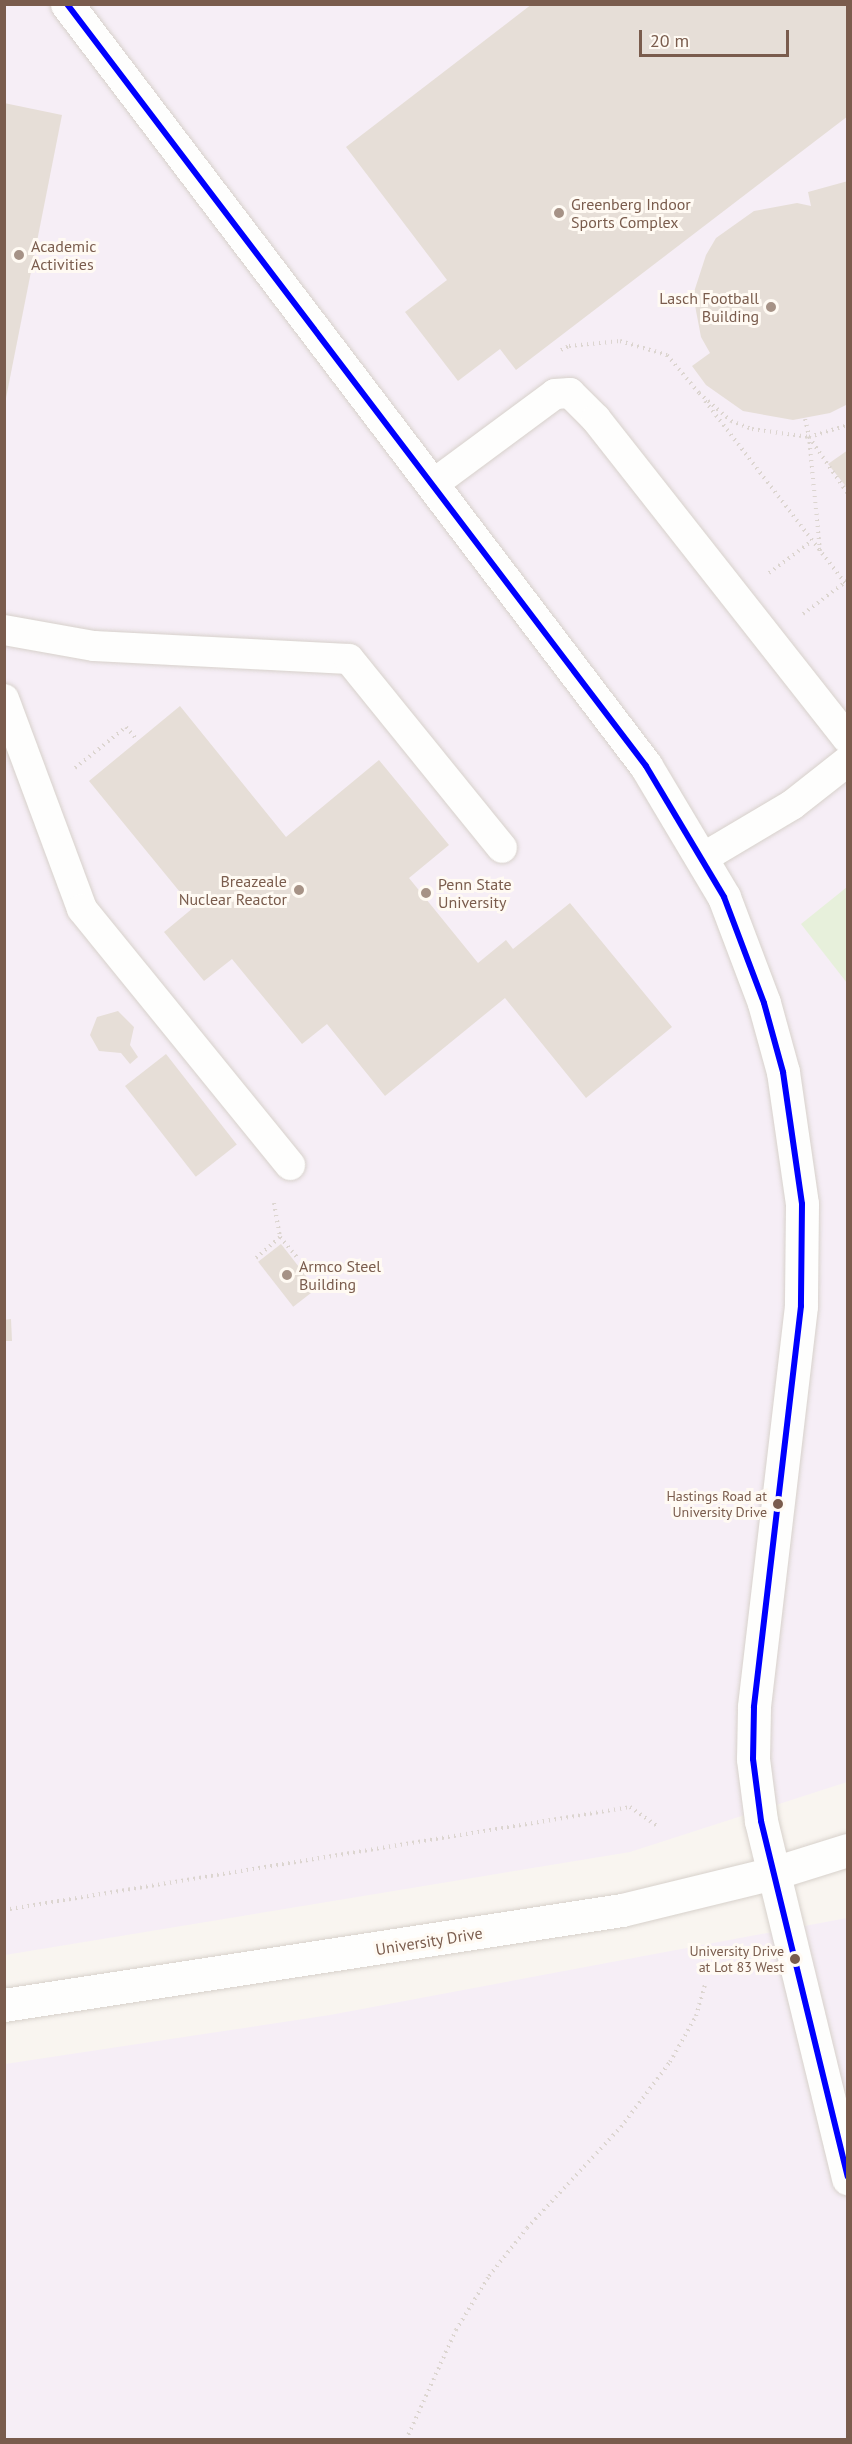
<!DOCTYPE html>
<style>
body{margin:0}
#map{position:relative;width:852px;height:2444px;overflow:hidden;background:#f9f5f0;font-family:"PT Sans",sans-serif}
div>[style]{position:absolute}
.education>*{inset:0;background:#f6eef6}
.green>*{inset:0;background:#e7f0db}
.building>*{inset:0;background:#e6ded7;transform-origin:0 0}
.path>*{height:4px;margin-top:-2px;transform-origin:0;background:repeating-linear-gradient(90deg,#dcd5d0 0 1.5px,transparent 0 6px)}
.roads{filter:drop-shadow(0 0 2px #d7d1cb) drop-shadow(0 0 2px #d7d1cb)}
.lane>*{height:30px;margin:-15px;padding:0 15px;transform-origin:15px;border-radius:15px;background:#fefefd}
.street>*{height:33px;margin:-16.5px;padding:0 16.5px;transform-origin:16.5px;border-radius:16.5px;background:#fefefd}
.secondary>*{height:33px;margin:-16.5px;padding:0 16.5px;transform-origin:16.5px;border-radius:16.5px;background:#fefefd}
.bus-1>*{height:6px;margin:-3px;padding:0 3px;transform-origin:3px;border-radius:3px;background:#00f}
.dots>*{width:16px;height:16px;translate:-50% -50%;box-sizing:border-box;border:3px solid #fffaf3;border-radius:50%}
span{translate:-50% -50%;white-space:nowrap;text-align:center;line-height:1.15;-webkit-text-stroke:6px #fffaf3;paint-order:stroke}
.bus-label{font-size:14px;color:#7a5c4d}
.right{translate:-100% -50%;text-align:right}
.poi-label{font-size:16px;color:#7a5c4d}
.left{translate:0 -50%;text-align:left}
.street-label{font-size:16px;color:#7a5c4d}
.frame{position:absolute;inset:0;border:6px solid #7a5c4d;pointer-events:none}
.scale{position:absolute;left:639px;top:30px;width:150px;height:27px;box-sizing:border-box;border:3px solid #7a5c4d;border-top:0;padding-left:8px;font-size:18px;line-height:21px;white-space:nowrap;color:#7a5c4d;-webkit-text-stroke:4px #fffaf3;paint-order:stroke}
</style>
<div id="map">
<div class="education">
<div style="clip-path:polygon(5px 5px,847px 5px,847px 1782px,630px 1852px,5px 1955px)"></div>
<div style="clip-path:polygon(847px 1918px,847px 2439px,5px 2440px,5px 2064px,330px 2015px)"></div>
</div>
<div class="green">
<div style="clip-path:polygon(847px 887px,847px 983px,801px 924px)"></div>
</div>
<div class="building">
<div style="clip-path:polygon(532px 4px,848px 4px,848px 116px,516px 370px,500px 349px,458px 381px,405px 312px,447px 280px,346px 147px)"></div>
<div style="clip-path:polygon(4px 103px,62px 115px,6px 398px,4px 398px)"></div>
<div style="clip-path:polygon(848px 181px,848px 404px,830px 413px,793px 420px,743px 411px,706px 385px,692px 366px,710px 353px,701px 337px,693px 295px,706px 255px,716px 238px,754px 211px,797px 203px,811px 206px,808px 192px)"></div>
<div style="clip-path:polygon(848px 450px,848px 489px,828px 464px)"></div>
<div style="clip-path:polygon(180px 706px,286px 837px,379px 760px,449px 845px,409px 878px,478px 963px,506px 940px,513px 949px,570px 903px,672px 1027px,586px 1098px,505px 998px,385px 1096px,327px 1024px,302px 1044px,232px 959px,204px 981px,164px 932px,193px 908px,89px 781px)"></div>
<div style="clip-path:polygon(118px 1011px,134px 1027px,130px 1045px,138px 1057px,130px 1064px,121px 1053px,99px 1051px,90px 1035px,97px 1017px)"></div>
<div style="left:166px;top:1054px;width:115px;height:52px;rotate:52deg"></div>
<div style="left:281px;top:1244px;width:57px;height:29px;rotate:52deg"></div>
<div style="clip-path:polygon(11px 1319px,12px 1341px,4px 1341px,4px 1320px)"></div>
</div>
<div class="path">
<div style="left:561px;top:350px;width:9px;rotate:-27deg"></div>
<div style="left:569px;top:346px;width:51px;rotate:-5.6deg"></div>
<div style="left:620px;top:341px;width:49px;rotate:16.6deg"></div>
<div style="left:667px;top:355px;width:50px;rotate:49.9deg"></div>
<div style="left:699px;top:393px;width:43px;rotate:41.2deg"></div>
<div style="left:731px;top:421px;width:22px;rotate:21deg"></div>
<div style="left:752px;top:429px;width:58px;rotate:8deg"></div>
<div style="left:809px;top:437px;width:41px;rotate:-17.1deg"></div>
<div style="left:705px;top:401px;width:235px;rotate:52.4deg"></div>
<div style="left:805px;top:419px;width:18px;rotate:77deg"></div>
<div style="left:820px;top:551px;width:115px;rotate:-95.5deg"></div>
<div style="left:809px;top:437px;width:69px;rotate:55.6deg"></div>
<div style="left:769px;top:573px;width:54px;rotate:-36.7deg"></div>
<div style="left:803px;top:614px;width:56px;rotate:-37.1deg"></div>
<div style="left:75px;top:768px;width:65px;rotate:-38.8deg"></div>
<div style="left:126px;top:727px;width:18px;rotate:49deg"></div>
<div style="left:274px;top:1203px;width:35px;rotate:80deg"></div>
<div style="left:280px;top:1237px;width:30px;rotate:50deg"></div>
<div style="left:256px;top:1258px;width:32px;rotate:-41deg"></div>
<div style="left:4px;top:1910px;width:634px;rotate:-9.34deg"></div>
<div style="left:630px;top:1807px;width:33px;rotate:35deg"></div>
<div style="left:406px;top:2440px;width:121px;rotate:-65.6deg"></div>
<div style="left:456px;top:2330px;width:63px;rotate:-58.6deg"></div>
<div style="left:489px;top:2276px;width:61px;rotate:-51.6deg"></div>
<div style="left:527px;top:2228px;width:138px;rotate:-47.1deg"></div>
<div style="left:621px;top:2127px;width:81px;rotate:-53deg"></div>
<div style="left:670px;top:2062px;width:53px;rotate:-60.5deg"></div>
<div style="left:696px;top:2016px;width:35px;rotate:-74deg"></div>
</div>
<div class="roads">
<div class="lane">
<div style="left:432px;top:485px;width:153px;rotate:-36.5deg"></div>
<div style="left:555px;top:394px;width:15px;rotate:-4deg"></div>
<div style="left:570px;top:393px;width:37px;rotate:45deg"></div>
<div style="left:596px;top:419px;width:407px;rotate:51.8deg"></div>
<div style="left:4px;top:630px;width:91px;rotate:10.1deg"></div>
<div style="left:94px;top:646px;width:255px;rotate:2.9deg"></div>
<div style="left:349px;top:659px;width:243px;rotate:51deg"></div>
<div style="left:4px;top:699px;width:224px;rotate:69.6deg"></div>
<div style="left:82px;top:909px;width:330px;rotate:50.9deg"></div>
<div style="left:701px;top:859px;width:106px;rotate:-30.7deg"></div>
<div style="left:792px;top:805px;width:71px;rotate:-38.2deg"></div>
</div>
<div class="street">
<div style="left:67px;top:4px;width:957px;rotate:52.77deg"></div>
<div style="left:646px;top:766px;width:152px;rotate:59.2deg"></div>
<div style="left:724px;top:897px;width:113px;rotate:69.3deg"></div>
<div style="left:764px;top:1003px;width:72px;rotate:74.6deg"></div>
<div style="left:783px;top:1072px;width:133px;rotate:81.8deg"></div>
<div style="left:802px;top:1204px;width:102px;rotate:90.6deg"></div>
<div style="left:801px;top:1306px;width:404px;rotate:96.7deg"></div>
<div style="left:754px;top:1707px;width:52px;rotate:91.1deg"></div>
<div style="left:753px;top:1759px;width:63px;rotate:82.6deg"></div>
<div style="left:761px;top:1821px;width:368px;rotate:76.3deg"></div>
</div>
<div class="secondary">
<div style="left:4px;top:2005px;width:625px;rotate:-8.74deg"></div>
<div style="left:622px;top:1910px;width:156px;rotate:-13.7deg"></div>
<div style="left:774px;top:1873px;width:77px;rotate:-17.3deg"></div>
</div>
</div>
<div class="bus-1">
<div style="left:67px;top:4px;width:957px;rotate:52.77deg"></div>
<div style="left:646px;top:766px;width:152px;rotate:59.2deg"></div>
<div style="left:724px;top:897px;width:113px;rotate:69.3deg"></div>
<div style="left:764px;top:1003px;width:72px;rotate:74.6deg"></div>
<div style="left:783px;top:1072px;width:133px;rotate:81.8deg"></div>
<div style="left:802px;top:1204px;width:102px;rotate:90.6deg"></div>
<div style="left:801px;top:1306px;width:404px;rotate:96.7deg"></div>
<div style="left:754px;top:1707px;width:52px;rotate:91.1deg"></div>
<div style="left:753px;top:1759px;width:63px;rotate:82.6deg"></div>
<div style="left:761px;top:1821px;width:366px;rotate:76.3deg"></div>
</div>
<div class="dots">
<div style="left:559px;top:213px;background:#a69286"></div>
<div style="left:19px;top:255px;background:#a69286"></div>
<div style="left:771px;top:307px;background:#a69286"></div>
<div style="left:299px;top:890px;background:#a69286"></div>
<div style="left:426px;top:893px;background:#a69286"></div>
<div style="left:287px;top:1275px;background:#a69286"></div>
<div style="left:778px;top:1504px;background:#7a5c4d"></div>
<div style="left:795px;top:1959px;background:#7a5c4d"></div>
</div>
<div class="bus-label">
<span class="right" style="left:767px;top:1504px">Hastings Road at<br>University Drive</span>
<span class="right" style="left:784px;top:1959px">University Drive<br>at Lot 83 West</span>
</div>
<div class="poi-label">
<span class="left" style="left:571px;top:213px">Greenberg Indoor<br>Sports Complex</span>
<span class="left" style="left:31px;top:255px">Academic<br>Activities</span>
<span class="right" style="left:759px;top:307px">Lasch Football<br>Building</span>
<span class="right" style="left:287px;top:890px">Breazeale<br>Nuclear Reactor</span>
<span class="left" style="left:438px;top:893px">Penn State<br>University</span>
<span class="left" style="left:299px;top:1275px">Armco Steel<br>Building</span>
</div>
<div class="street-label">
<span style="left:429px;top:1941px;rotate:-9deg">University Drive</span>
</div>
<div class="frame"></div>
<div class="scale">20 m</div>
</div>
